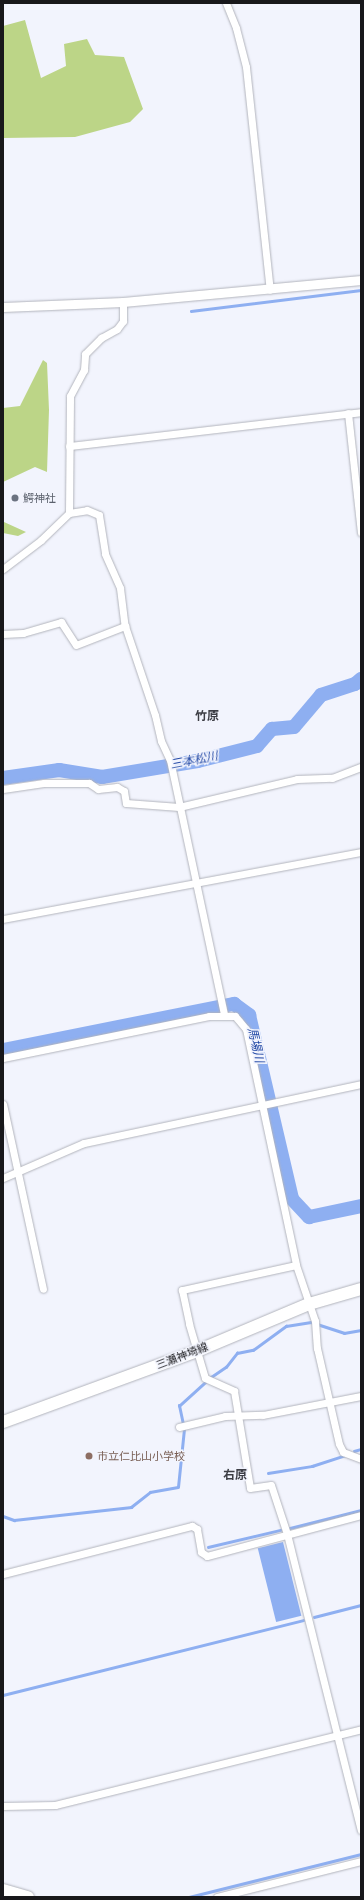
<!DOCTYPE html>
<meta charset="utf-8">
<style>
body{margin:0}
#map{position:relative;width:364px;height:1900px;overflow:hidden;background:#f2f4fd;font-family:Manrope,"Noto Sans JP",sans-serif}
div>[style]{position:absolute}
.green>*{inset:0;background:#bcd587}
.water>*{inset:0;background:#8eaff1;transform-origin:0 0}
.stream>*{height:2.5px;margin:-1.25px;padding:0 1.25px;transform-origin:1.25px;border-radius:1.25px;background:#8eaff1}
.river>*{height:14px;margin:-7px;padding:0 7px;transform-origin:7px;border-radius:7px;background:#8eaff1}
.roads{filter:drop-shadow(0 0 1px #b2b4bc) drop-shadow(0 0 1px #b2b4bc)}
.minor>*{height:7px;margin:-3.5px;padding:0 3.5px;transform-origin:3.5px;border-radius:3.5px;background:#fff}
.tertiary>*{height:9px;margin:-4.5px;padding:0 4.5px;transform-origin:4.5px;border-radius:4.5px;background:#fff}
.primary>*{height:12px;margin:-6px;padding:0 6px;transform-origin:6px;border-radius:6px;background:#fff}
.dots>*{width:11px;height:11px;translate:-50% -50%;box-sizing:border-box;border:2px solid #f2f4fd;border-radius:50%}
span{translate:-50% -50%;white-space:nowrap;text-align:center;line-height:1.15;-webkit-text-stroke:3px #f2f4fd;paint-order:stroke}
.worship-label{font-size:11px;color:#5b616d}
.left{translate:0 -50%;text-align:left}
.street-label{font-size:11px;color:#18181b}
.education-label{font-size:11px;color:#785e54}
.neighbourhood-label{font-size:12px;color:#3d3e45;font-weight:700}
.water-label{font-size:12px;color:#2047a5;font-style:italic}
.frame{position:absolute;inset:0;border:4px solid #18181b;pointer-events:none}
</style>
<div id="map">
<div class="green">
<div style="clip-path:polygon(25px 20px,41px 78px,66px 66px,64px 44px,87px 39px,95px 55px,124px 57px,143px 109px,130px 122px,75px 137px,3px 138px,3px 26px)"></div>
<div style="clip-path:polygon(43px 360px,47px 363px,49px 410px,47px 472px,35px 467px,3px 482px,3px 408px,20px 406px)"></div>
<div style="clip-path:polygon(3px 515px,4px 522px,26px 532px,18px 536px,3px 533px)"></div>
</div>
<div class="water">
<div style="left:283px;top:1542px;width:76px;height:26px;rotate:76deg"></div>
</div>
<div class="stream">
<div style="left:191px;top:311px;width:171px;rotate:-7deg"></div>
<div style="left:354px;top:1451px;width:7px;rotate:-16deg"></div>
<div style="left:268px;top:1473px;width:45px;rotate:-9deg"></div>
<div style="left:312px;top:1466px;width:33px;rotate:-18deg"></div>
<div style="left:3px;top:1516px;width:12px;rotate:20deg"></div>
<div style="left:14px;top:1520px;width:118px;rotate:-6.3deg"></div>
<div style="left:131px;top:1507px;width:24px;rotate:-38deg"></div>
<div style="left:150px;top:1492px;width:28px;rotate:-10deg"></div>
<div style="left:178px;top:1487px;width:58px;rotate:-84.1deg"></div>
<div style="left:184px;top:1429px;width:24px;rotate:-102deg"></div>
<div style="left:179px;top:1406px;width:43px;rotate:-42.2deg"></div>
<div style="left:211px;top:1377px;width:18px;rotate:-34deg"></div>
<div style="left:226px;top:1367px;width:18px;rotate:-52deg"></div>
<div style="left:237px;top:1353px;width:16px;rotate:-11deg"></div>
<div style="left:253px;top:1350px;width:41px;rotate:-36deg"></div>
<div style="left:286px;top:1326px;width:25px;rotate:-9deg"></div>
<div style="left:311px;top:1322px;width:35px;rotate:18deg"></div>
<div style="left:344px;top:1333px;width:17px;rotate:-10deg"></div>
<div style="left:290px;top:1528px;width:73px;rotate:-14.2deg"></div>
<div style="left:208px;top:1547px;width:74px;rotate:-13.3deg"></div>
<div style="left:314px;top:1617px;width:49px;rotate:-14.3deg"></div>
<div style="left:3px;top:1695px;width:309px;rotate:-14deg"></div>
<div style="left:189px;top:1897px;width:177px;rotate:-14deg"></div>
</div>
<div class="river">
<div style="left:3px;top:778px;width:57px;rotate:-8.1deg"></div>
<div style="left:59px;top:770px;width:44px;rotate:9.2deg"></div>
<div style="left:102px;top:777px;width:97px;rotate:-9.5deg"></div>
<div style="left:198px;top:761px;width:61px;rotate:-14.3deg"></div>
<div style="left:257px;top:746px;width:23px;rotate:-49deg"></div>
<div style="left:272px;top:729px;width:22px;rotate:-5deg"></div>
<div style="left:294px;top:727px;width:42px;rotate:-49.8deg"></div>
<div style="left:321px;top:695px;width:36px;rotate:-18deg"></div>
<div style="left:355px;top:684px;width:8px;rotate:-40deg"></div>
<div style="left:3px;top:1050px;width:236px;rotate:-11.3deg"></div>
<div style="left:234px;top:1004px;width:19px;rotate:36deg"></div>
<div style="left:249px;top:1015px;width:189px;rotate:76.8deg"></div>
<div style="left:292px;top:1199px;width:25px;rotate:47deg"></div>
<div style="left:309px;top:1217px;width:53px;rotate:-11.9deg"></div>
</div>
<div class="roads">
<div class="minor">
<div style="left:226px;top:3px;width:27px;rotate:68deg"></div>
<div style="left:236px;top:28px;width:40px;rotate:75.6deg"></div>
<div style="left:246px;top:67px;width:224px;rotate:83.9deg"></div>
<div style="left:348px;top:413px;width:120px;rotate:83.8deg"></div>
<div style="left:69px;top:446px;width:294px;rotate:-6.6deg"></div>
<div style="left:69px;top:513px;width:117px;rotate:-89.5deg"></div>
<div style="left:70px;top:396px;width:30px;rotate:-62deg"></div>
<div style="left:84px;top:370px;width:16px;rotate:-86deg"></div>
<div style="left:85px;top:354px;width:23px;rotate:-45deg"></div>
<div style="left:101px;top:338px;width:18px;rotate:-29deg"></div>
<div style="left:117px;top:329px;width:10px;rotate:-53deg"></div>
<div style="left:123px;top:321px;width:19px;rotate:-90deg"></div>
<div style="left:3px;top:569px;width:48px;rotate:-37.3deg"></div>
<div style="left:41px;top:540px;width:39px;rotate:-44deg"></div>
<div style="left:69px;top:513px;width:18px;rotate:-9deg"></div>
<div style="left:87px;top:510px;width:13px;rotate:23deg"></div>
<div style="left:99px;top:515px;width:39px;rotate:81deg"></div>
<div style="left:105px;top:554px;width:37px;rotate:66deg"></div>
<div style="left:120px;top:588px;width:38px;rotate:83deg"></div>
<div style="left:125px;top:626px;width:94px;rotate:71.4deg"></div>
<div style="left:155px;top:715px;width:27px;rotate:77deg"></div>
<div style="left:161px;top:741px;width:21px;rotate:65deg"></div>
<div style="left:170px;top:760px;width:261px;rotate:78deg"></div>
<div style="left:3px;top:634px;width:20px;rotate:-3deg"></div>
<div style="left:23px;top:633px;width:40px;rotate:-16deg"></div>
<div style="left:61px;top:622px;width:27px;rotate:57deg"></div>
<div style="left:76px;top:645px;width:53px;rotate:-21.2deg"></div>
<div style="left:3px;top:789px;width:41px;rotate:-8.3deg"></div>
<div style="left:44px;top:783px;width:45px"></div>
<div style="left:89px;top:783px;width:11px;rotate:34deg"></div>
<div style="left:98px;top:789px;width:19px;rotate:-6deg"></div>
<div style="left:117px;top:787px;width:8px;rotate:30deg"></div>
<div style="left:124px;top:791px;width:12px;rotate:81deg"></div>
<div style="left:126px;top:803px;width:53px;rotate:4.3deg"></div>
<div style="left:179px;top:807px;width:121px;rotate:-13.3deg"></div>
<div style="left:297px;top:779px;width:35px;rotate:-2deg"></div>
<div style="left:332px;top:778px;width:31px;rotate:-21deg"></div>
<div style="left:3px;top:919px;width:364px;rotate:-10.6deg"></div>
<div style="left:3px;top:1058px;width:210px;rotate:-11.5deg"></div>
<div style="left:209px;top:1016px;width:26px"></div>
<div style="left:235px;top:1016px;width:17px;rotate:50deg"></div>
<div style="left:246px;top:1029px;width:241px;rotate:78deg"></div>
<div style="left:296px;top:1265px;width:59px;rotate:71.3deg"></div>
<div style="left:315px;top:1321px;width:27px;rotate:86deg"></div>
<div style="left:317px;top:1348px;width:98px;rotate:77.1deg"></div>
<div style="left:339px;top:1444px;width:9px;rotate:63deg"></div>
<div style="left:343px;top:1452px;width:19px;rotate:21deg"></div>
<div style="left:3px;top:1104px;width:189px;rotate:77.8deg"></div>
<div style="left:3px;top:1178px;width:88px;rotate:-23.4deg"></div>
<div style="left:84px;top:1143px;width:283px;rotate:-12deg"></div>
<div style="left:296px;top:1265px;width:117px;rotate:167.6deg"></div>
<div style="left:182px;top:1290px;width:35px;rotate:78deg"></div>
<div style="left:189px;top:1324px;width:56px;rotate:73.5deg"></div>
<div style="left:205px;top:1378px;width:32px;rotate:24deg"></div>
<div style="left:234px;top:1391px;width:98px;rotate:80.6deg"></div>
<div style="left:250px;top:1488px;width:21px;rotate:-8deg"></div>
<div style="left:271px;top:1485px;width:52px;rotate:71.9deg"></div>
<div style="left:287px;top:1534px;width:305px;rotate:76deg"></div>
<div style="left:179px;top:1427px;width:47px;rotate:-13.4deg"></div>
<div style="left:225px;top:1416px;width:38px;rotate:-2deg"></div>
<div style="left:263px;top:1415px;width:100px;rotate:-11deg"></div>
<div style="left:3px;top:1574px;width:195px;rotate:-14.3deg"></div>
<div style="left:192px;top:1526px;width:6px;rotate:31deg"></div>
<div style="left:197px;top:1529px;width:23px;rotate:80deg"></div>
<div style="left:201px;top:1552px;width:7px;rotate:34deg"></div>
<div style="left:207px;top:1556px;width:159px;rotate:-14.9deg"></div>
<div style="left:3px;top:1806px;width:52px;rotate:-1.1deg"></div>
<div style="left:55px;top:1805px;width:315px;rotate:-13.9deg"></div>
<div style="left:217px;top:1897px;width:148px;rotate:-14deg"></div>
</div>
<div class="tertiary">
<div style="left:3px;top:307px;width:120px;rotate:-2.4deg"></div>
<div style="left:123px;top:302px;width:239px;rotate:-5.3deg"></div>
</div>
<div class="primary">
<div style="left:3px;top:1422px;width:207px;rotate:-20.1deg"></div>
<div style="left:197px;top:1351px;width:121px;rotate:-22.8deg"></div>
<div style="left:309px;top:1304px;width:54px;rotate:-16.1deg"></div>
<div style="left:3px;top:1890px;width:26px;rotate:16deg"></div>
</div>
</div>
<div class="dots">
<div style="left:15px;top:498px;background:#6b7280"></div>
<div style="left:89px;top:1456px;background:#8d6e63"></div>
</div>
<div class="worship-label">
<span class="left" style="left:23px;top:498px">鰐神社</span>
</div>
<div class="street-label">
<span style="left:182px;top:1356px;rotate:-21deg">三瀬神埼線</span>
</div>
<div class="education-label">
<span class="left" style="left:97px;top:1456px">市立仁比山小学校</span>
</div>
<div class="neighbourhood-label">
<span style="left:207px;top:716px">竹原</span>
<span style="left:235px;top:1475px">右原</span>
</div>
<div class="water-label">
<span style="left:194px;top:760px;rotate:-11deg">三本松川</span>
<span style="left:256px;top:1045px;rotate:77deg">馬場川</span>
</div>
<div class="frame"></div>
</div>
